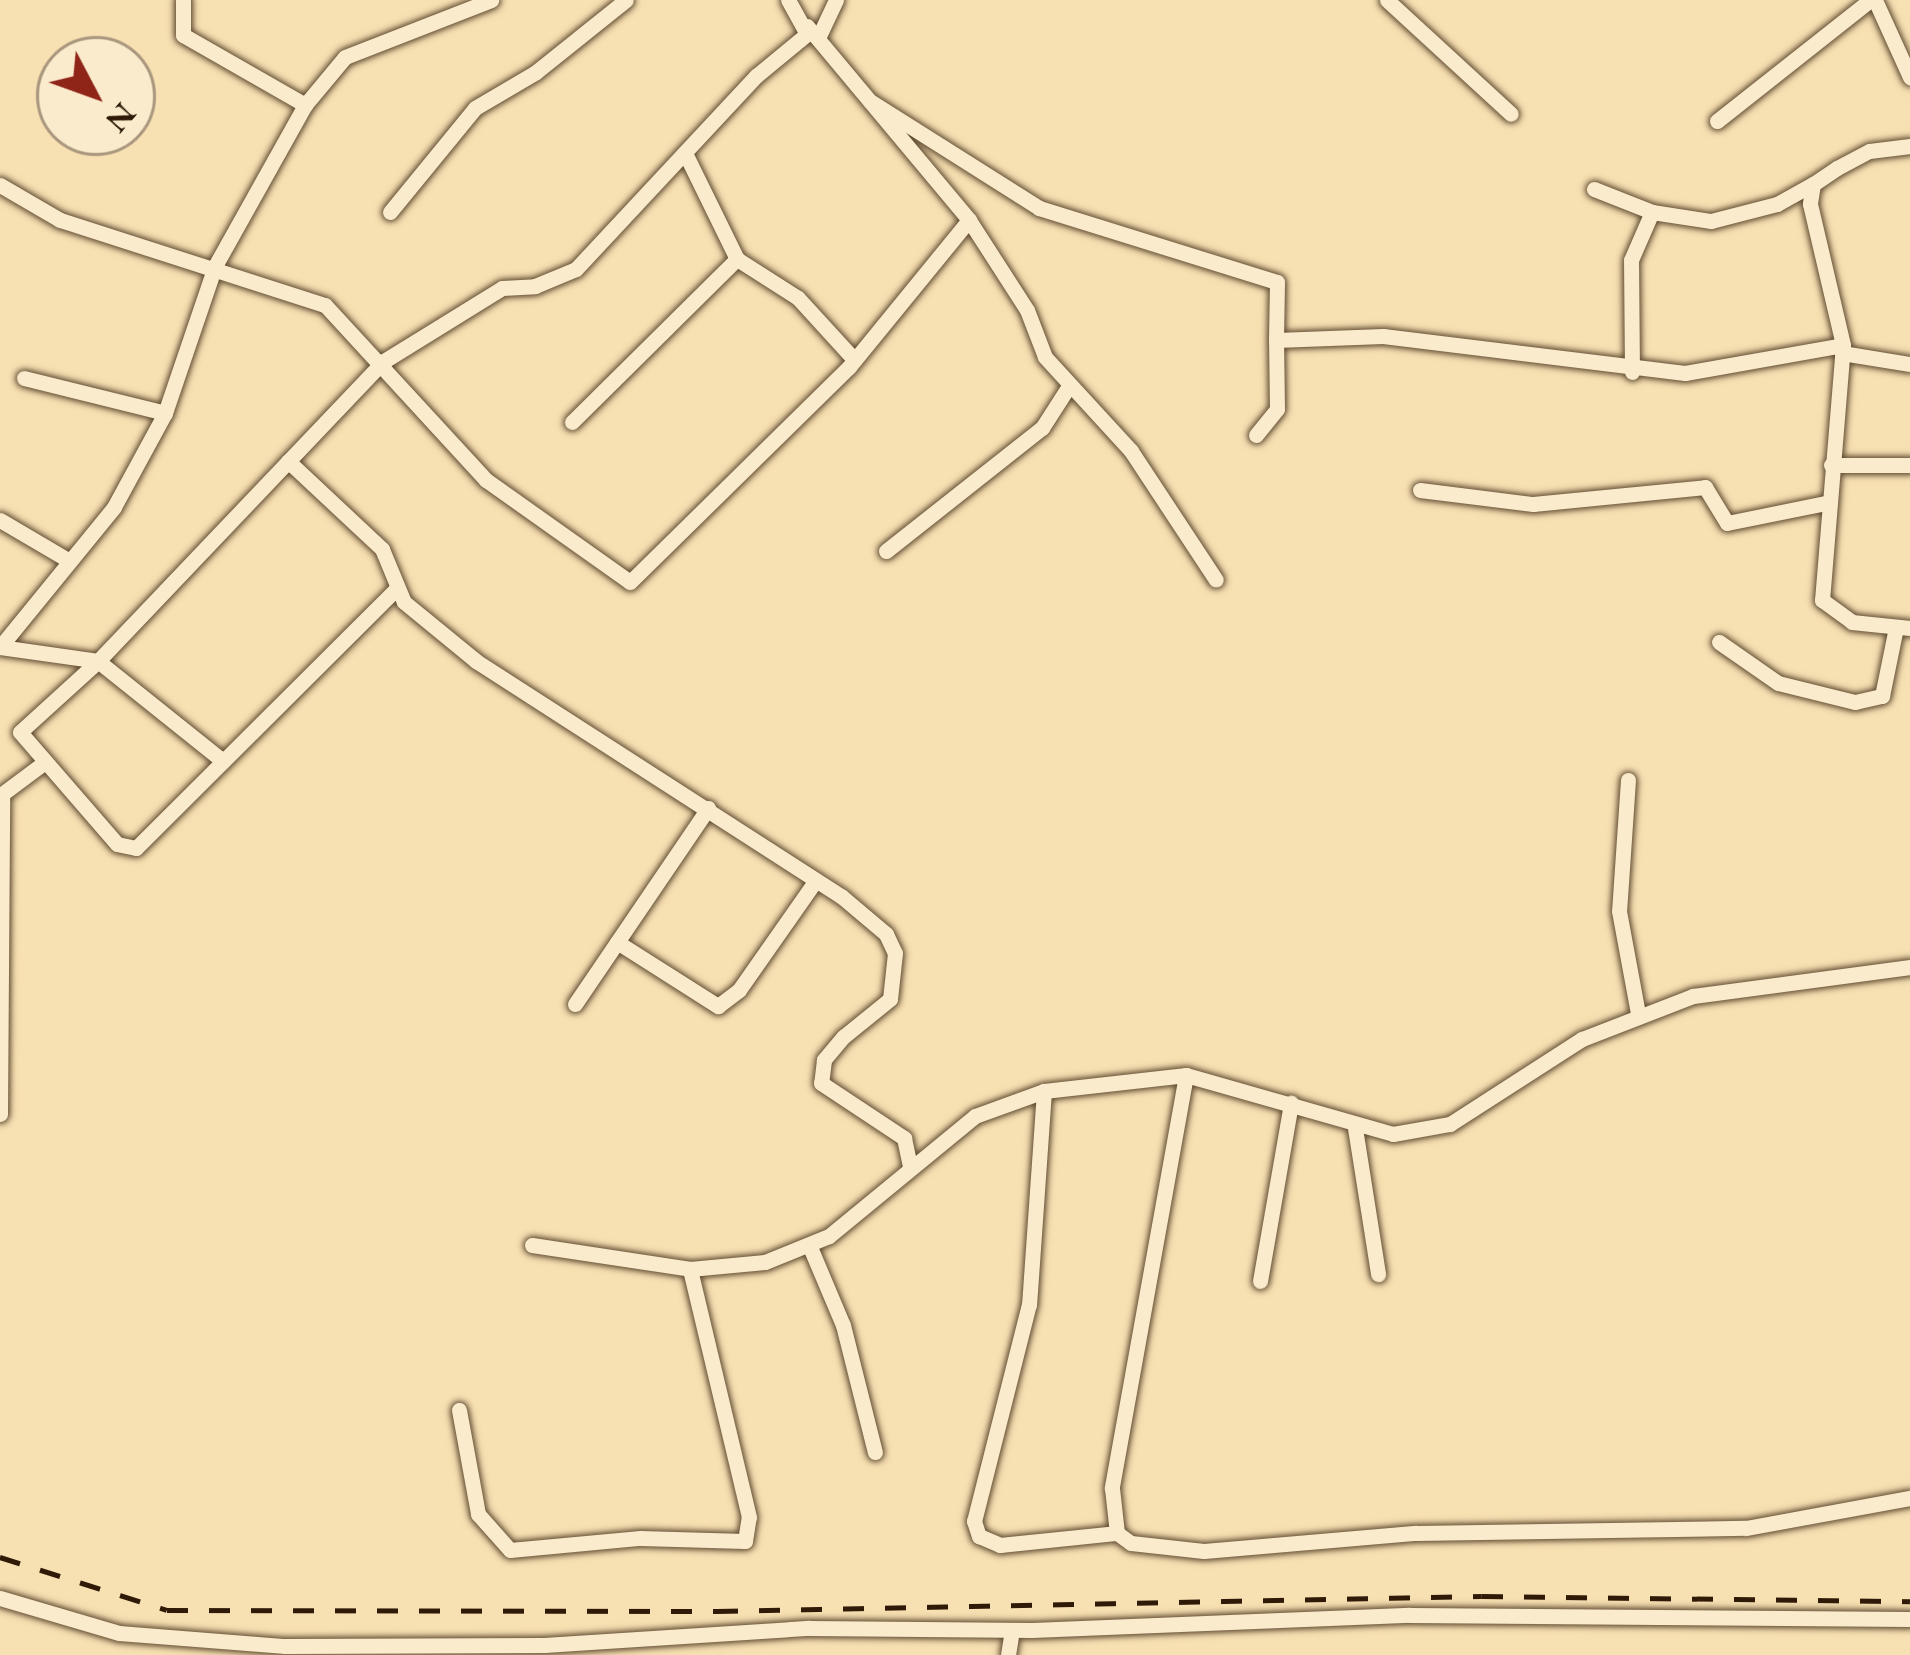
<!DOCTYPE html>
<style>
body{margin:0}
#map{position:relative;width:1910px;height:1655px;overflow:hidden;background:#f7e0b2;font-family:"EB Garamond",serif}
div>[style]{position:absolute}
.roads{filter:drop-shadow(0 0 3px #614c32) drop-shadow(0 0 3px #614c32)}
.street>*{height:15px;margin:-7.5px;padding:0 7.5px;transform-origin:7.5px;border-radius:7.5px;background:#faebcd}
.rail>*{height:4.5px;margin-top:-2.25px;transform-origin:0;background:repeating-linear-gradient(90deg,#2f1a07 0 21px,transparent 0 42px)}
span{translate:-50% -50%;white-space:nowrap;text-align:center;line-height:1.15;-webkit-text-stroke:12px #faebcd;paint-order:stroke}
.north{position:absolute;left:36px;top:36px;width:120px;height:120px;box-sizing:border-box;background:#faebcd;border:3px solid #a9977e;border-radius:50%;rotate:131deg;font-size:33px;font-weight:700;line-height:48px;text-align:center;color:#2f1a07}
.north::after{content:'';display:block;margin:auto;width:42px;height:54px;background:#8f2418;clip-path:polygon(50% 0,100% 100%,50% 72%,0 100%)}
</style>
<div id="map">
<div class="roads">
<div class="street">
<div style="left:183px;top:0;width:35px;rotate:90deg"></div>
<div style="left:183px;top:35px;width:141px;rotate:29.8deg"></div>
<div style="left:305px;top:105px;width:62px;rotate:-50.2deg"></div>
<div style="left:345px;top:57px;width:157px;rotate:-21.3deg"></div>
<div style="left:1387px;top:0;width:168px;rotate:42.6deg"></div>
<div style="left:1875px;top:0;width:85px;rotate:65.6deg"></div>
<div style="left:807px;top:26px;width:253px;rotate:50.1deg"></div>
<div style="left:969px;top:220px;width:107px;rotate:57.2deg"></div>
<div style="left:1027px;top:310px;width:50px;rotate:69deg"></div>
<div style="left:1045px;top:357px;width:127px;rotate:47.5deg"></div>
<div style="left:1131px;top:451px;width:154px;rotate:56.6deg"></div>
<div style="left:818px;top:38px;width:42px;rotate:-64.7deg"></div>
<div style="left:870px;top:101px;width:200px;rotate:32.3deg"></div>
<div style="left:1039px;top:208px;width:249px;rotate:17.3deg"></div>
<div style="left:1277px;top:282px;width:58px;rotate:91deg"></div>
<div style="left:1276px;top:340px;width:107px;rotate:-2.1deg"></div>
<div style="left:1383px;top:336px;width:304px;rotate:7deg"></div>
<div style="left:1685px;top:373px;width:160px;rotate:-10deg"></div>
<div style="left:1717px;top:121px;width:195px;rotate:-38.3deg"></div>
<div style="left:1910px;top:146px;width:41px;rotate:173deg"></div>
<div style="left:1869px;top:151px;width:36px;rotate:152deg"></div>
<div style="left:1837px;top:168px;width:29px;rotate:146deg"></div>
<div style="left:1813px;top:184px;width:20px;rotate:99deg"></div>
<div style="left:1810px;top:204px;width:145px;rotate:76.8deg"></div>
<div style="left:1843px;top:345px;width:256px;rotate:94.7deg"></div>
<div style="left:1822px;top:600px;width:37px;rotate:36deg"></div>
<div style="left:1852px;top:622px;width:58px;rotate:5.9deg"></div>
<div style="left:686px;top:155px;width:116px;rotate:63.9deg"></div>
<div style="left:737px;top:259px;width:72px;rotate:32.6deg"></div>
<div style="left:798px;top:298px;width:79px;rotate:47.6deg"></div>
<div style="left:0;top:185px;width:69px;rotate:30.3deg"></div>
<div style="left:60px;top:220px;width:278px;rotate:17.8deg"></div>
<div style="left:325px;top:305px;width:238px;rotate:47.4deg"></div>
<div style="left:486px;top:480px;width:176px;rotate:35.3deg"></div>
<div style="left:630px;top:582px;width:307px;rotate:-44.5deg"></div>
<div style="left:849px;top:367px;width:190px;rotate:-50.8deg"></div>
<div style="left:1594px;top:189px;width:62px;rotate:21.6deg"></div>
<div style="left:1652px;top:212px;width:60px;rotate:8.7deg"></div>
<div style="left:1711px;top:221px;width:68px;rotate:-14.4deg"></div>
<div style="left:1777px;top:204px;width:41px;rotate:-29.1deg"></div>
<div style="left:390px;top:212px;width:134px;rotate:-50.7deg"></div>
<div style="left:475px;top:108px;width:71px;rotate:-30.5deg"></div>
<div style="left:536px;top:72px;width:115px;rotate:-38.7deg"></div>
<div style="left:1842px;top:353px;width:69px;rotate:9.2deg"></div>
<div style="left:1632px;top:372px;width:112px;rotate:-90.5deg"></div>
<div style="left:1631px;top:260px;width:52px;rotate:-66.4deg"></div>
<div style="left:24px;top:378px;width:145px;rotate:13.9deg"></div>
<div style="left:572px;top:422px;width:232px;rotate:-44.7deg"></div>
<div style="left:1256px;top:435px;width:33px;rotate:-51deg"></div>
<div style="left:1277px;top:409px;width:69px;rotate:-90.8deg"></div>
<div style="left:288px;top:461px;width:129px;rotate:43.1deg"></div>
<div style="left:382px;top:549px;width:57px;rotate:67.5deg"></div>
<div style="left:404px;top:602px;width:93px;rotate:39.3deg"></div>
<div style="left:476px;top:661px;width:434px;rotate:32.8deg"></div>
<div style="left:841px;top:896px;width:59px;rotate:40.2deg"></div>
<div style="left:886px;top:934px;width:21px;rotate:65deg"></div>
<div style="left:895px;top:953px;width:46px;rotate:96.2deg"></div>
<div style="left:890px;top:999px;width:60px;rotate:141deg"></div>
<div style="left:843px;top:1037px;width:30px;rotate:130deg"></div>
<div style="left:824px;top:1060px;width:23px;rotate:97deg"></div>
<div style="left:821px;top:1083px;width:100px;rotate:33.5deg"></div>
<div style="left:904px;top:1138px;width:30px;rotate:78deg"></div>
<div style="left:1831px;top:465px;width:79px"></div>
<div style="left:1420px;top:490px;width:114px;rotate:7.1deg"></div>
<div style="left:1533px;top:504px;width:173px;rotate:-5.6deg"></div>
<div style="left:1705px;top:487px;width:42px;rotate:58.6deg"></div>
<div style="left:1727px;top:523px;width:100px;rotate:-11.5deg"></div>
<div style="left:0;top:520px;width:79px;rotate:30.5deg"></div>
<div style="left:886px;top:551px;width:199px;rotate:-38.3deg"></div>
<div style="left:1042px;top:428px;width:46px;rotate:-57.3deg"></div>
<div style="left:396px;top:589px;width:367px;rotate:135.1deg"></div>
<div style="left:136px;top:848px;width:19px;rotate:-168deg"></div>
<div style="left:117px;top:844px;width:148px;rotate:-130.9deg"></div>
<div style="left:20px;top:732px;width:105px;rotate:-42.3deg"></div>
<div style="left:98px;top:661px;width:414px;rotate:-46.4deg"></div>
<div style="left:384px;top:361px;width:139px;rotate:-31.7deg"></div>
<div style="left:502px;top:288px;width:33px;rotate:-3deg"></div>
<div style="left:535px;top:286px;width:44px;rotate:-22.5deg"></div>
<div style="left:576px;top:269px;width:264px;rotate:-47deg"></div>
<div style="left:756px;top:76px;width:66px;rotate:-39.5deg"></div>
<div style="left:807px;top:34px;width:39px;rotate:-119deg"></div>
<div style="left:1719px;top:642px;width:72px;rotate:34.8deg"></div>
<div style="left:1778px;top:683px;width:79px;rotate:13.9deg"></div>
<div style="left:1855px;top:702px;width:28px;rotate:-13deg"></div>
<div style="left:1882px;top:696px;width:70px;rotate:-78.5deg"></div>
<div style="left:0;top:647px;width:181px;rotate:-50.8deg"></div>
<div style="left:114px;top:507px;width:107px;rotate:-61.5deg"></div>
<div style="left:165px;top:413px;width:155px;rotate:-71.2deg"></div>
<div style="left:215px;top:266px;width:184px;rotate:-60.8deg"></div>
<div style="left:0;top:647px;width:99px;rotate:8.1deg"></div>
<div style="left:98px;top:661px;width:160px;rotate:38.7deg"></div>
<div style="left:1628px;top:780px;width:131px;rotate:93.9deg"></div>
<div style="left:1619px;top:911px;width:105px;rotate:79.5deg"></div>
<div style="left:617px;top:942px;width:120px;rotate:32.4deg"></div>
<div style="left:718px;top:1006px;width:26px;rotate:-37deg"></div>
<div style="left:739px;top:990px;width:134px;rotate:-55deg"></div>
<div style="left:575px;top:1004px;width:237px;rotate:-55.8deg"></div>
<div style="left:1186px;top:1075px;width:420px;rotate:100.2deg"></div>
<div style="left:1112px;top:1488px;width:45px;rotate:83.7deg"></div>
<div style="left:1117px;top:1533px;width:17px;rotate:36deg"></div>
<div style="left:1131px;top:1543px;width:73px;rotate:6.3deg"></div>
<div style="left:1204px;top:1551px;width:213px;rotate:-4.9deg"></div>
<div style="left:1416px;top:1533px;width:330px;rotate:-0.9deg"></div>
<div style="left:1746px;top:1528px;width:167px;rotate:-10.4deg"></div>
<div style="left:1044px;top:1091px;width:214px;rotate:94deg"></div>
<div style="left:1029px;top:1304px;width:224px;rotate:104.2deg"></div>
<div style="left:974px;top:1521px;width:16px;rotate:72deg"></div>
<div style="left:979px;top:1536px;width:23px;rotate:23deg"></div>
<div style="left:1000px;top:1545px;width:118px;rotate:-5.9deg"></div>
<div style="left:0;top:1114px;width:320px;rotate:-89.6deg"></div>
<div style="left:2px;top:794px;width:54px;rotate:-36.7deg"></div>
<div style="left:1355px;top:1128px;width:148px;rotate:81deg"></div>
<div style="left:532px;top:1245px;width:160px;rotate:8.6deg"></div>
<div style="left:690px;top:1269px;width:75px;rotate:-5.3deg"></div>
<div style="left:765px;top:1262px;width:69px;rotate:-22.1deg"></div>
<div style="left:829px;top:1236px;width:189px;rotate:-39.4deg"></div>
<div style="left:975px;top:1116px;width:73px;rotate:-19.9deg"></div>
<div style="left:1044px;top:1091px;width:143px;rotate:-6.4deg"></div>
<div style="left:1186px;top:1075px;width:215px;rotate:15.9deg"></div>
<div style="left:1393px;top:1134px;width:58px;rotate:-10deg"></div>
<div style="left:1450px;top:1124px;width:157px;rotate:-32.8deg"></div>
<div style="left:1582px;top:1039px;width:119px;rotate:-21.2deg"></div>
<div style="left:1693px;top:996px;width:219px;rotate:-7.6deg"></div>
<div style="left:810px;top:1247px;width:85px;rotate:67.1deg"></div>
<div style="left:843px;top:1325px;width:131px;rotate:75.9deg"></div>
<div style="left:1260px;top:1281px;width:181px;rotate:-80.1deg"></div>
<div style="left:459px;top:1410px;width:106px;rotate:79.6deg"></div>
<div style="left:478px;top:1514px;width:48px;rotate:48.4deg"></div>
<div style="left:510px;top:1550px;width:131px;rotate:-5.3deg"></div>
<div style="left:640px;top:1538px;width:105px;rotate:1.6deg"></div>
<div style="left:745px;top:1541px;width:24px;rotate:-81deg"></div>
<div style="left:749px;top:1517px;width:255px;rotate:-103.4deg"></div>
<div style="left:0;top:1598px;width:124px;rotate:16.4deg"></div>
<div style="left:119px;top:1633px;width:167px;rotate:4.5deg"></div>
<div style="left:285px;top:1646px;width:259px;rotate:-0.2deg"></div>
<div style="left:544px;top:1645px;width:266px;rotate:-3.7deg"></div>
<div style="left:809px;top:1628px;width:223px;rotate:0.5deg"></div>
<div style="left:1032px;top:1630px;width:378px;rotate:-2.3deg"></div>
<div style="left:1410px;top:1615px;width:500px;rotate:0.46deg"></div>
<div style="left:1008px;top:1655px;width:25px;rotate:-81deg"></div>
</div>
</div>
<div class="rail">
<div style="left:0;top:1557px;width:175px;rotate:17.6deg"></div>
<div style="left:167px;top:1610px;width:550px;rotate:0.1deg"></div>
<div style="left:717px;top:1611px;width:765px;rotate:-1.12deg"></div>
<div style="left:1482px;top:1596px;width:428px;rotate:0.7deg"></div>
</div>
<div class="north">N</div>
</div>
